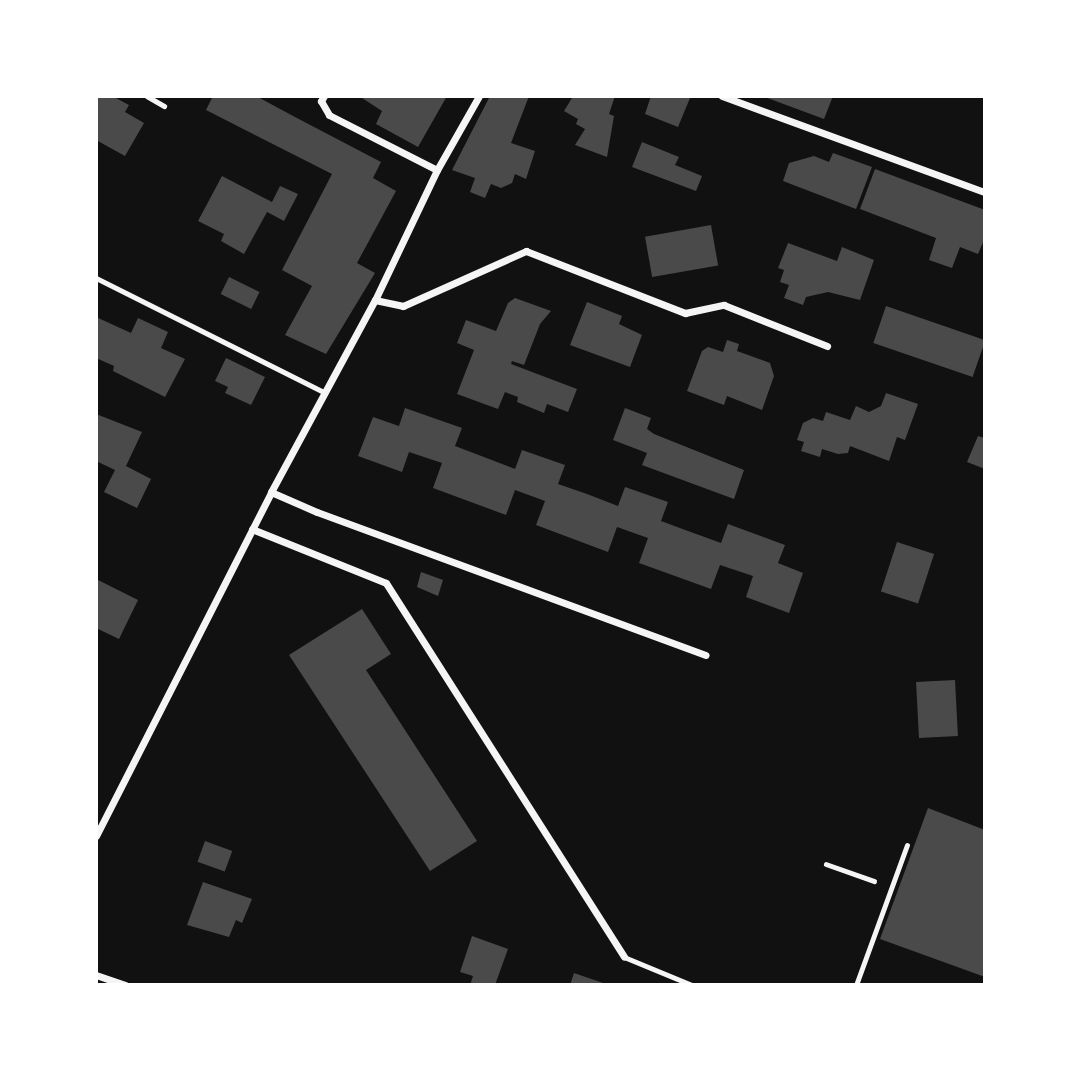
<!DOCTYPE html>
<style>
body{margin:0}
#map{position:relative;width:1081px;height:1081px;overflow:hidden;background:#111;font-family:Overpass,sans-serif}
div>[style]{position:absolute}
.building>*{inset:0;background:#4a4a4a;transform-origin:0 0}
.path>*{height:4.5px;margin:-2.25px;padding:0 2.25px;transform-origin:2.25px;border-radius:2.25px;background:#f5f5f5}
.service>*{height:5px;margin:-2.5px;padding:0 2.5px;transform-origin:2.5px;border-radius:2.5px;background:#f5f5f5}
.minor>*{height:7px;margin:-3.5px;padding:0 3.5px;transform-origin:3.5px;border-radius:3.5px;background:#f5f5f5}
span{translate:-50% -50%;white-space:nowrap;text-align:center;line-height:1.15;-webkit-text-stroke:7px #fff;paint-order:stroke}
.frame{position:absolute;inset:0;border:98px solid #fff;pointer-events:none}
</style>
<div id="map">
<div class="building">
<div style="clip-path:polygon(96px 96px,112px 96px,129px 105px,125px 112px,144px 123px,125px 156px,96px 140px)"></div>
<div style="clip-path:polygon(213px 96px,256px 96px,295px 117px,381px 162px,373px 178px,396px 191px,357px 263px,375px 273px,326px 354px,285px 335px,312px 286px,282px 270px,332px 174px,206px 110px)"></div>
<div style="clip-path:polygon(359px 96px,447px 96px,418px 147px,376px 124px,382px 111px)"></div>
<div style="clip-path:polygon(490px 96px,529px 96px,511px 143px,535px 151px,526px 179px,515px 174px,512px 183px,501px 188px,491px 184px,485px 198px,470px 192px,475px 178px,452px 170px)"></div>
<div style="clip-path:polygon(567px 96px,615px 96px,609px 114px,614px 116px,607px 157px,575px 145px,585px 129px,576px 124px,578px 119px,564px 111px,572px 98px)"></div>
<div style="clip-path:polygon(651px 96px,690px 98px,678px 127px,645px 114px)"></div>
<div style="clip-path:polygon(762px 96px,833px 96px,824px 119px)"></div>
<div style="clip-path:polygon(642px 142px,679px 157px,675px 165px,702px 176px,696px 191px,632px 167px)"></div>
<div style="clip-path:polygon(833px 153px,872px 167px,856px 209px,783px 181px,789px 163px,814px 156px,829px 162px)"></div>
<div style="clip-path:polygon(875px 169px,985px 210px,985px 238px,978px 254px,960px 247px,952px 268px,929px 260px,936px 238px,860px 209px)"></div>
<div style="clip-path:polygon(222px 176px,272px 202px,280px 186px,298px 194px,284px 221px,267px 212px,244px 254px,221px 241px,224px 234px,198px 221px)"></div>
<div style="left:711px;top:225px;width:41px;height:67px;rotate:80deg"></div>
<div style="clip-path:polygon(788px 243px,837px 261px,842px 247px,874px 260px,860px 300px,828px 292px,806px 297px,803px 305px,784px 298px,789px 285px,780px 282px,784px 270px,778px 268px)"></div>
<div style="left:229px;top:277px;width:34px;height:19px;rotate:26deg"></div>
<div style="clip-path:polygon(515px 298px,551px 311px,540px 324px,524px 365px,512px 361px,511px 364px,577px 389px,568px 412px,547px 404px,544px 413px,517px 402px,518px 397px,505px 392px,498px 409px,457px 394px,474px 350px,457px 343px,466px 320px,496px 331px,508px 303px)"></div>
<div style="clip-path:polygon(587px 302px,622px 316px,619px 324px,642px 335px,630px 367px,570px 345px)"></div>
<div style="left:886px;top:306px;width:105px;height:39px;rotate:19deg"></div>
<div style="clip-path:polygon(96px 317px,131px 333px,138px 318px,168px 332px,161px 348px,185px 359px,165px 397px,113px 371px,114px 366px,96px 358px)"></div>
<div style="clip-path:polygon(727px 340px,739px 344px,737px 351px,770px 363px,774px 376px,762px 410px,727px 396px,724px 405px,687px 391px,702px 351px,708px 347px,723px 352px)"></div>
<div style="clip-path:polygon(226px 358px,265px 377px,251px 405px,225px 393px,228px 387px,215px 381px)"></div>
<div style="clip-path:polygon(886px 393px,918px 404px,905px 440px,897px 437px,889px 461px,850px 446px,848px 453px,838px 454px,822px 449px,820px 457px,801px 451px,804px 442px,797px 440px,803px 423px,813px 418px,823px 421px,826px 412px,850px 420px,856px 406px,869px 412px,881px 406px)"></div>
<div style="clip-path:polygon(405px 408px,462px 428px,455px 446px,515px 469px,522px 450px,565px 465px,558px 484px,587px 494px,618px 506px,625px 487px,668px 502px,661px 521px,688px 531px,721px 543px,728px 524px,785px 545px,778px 563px,803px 573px,789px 613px,746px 597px,753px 576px,720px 565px,711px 589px,639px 563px,648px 538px,617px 527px,608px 552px,536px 525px,545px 501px,515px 490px,506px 515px,433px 488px,442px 463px,409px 452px,402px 472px,358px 456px,373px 417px,399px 426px)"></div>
<div style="clip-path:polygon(625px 408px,651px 418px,647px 429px,654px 434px,744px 470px,734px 499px,642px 465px,647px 453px,613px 440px)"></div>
<div style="clip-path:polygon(96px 414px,142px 432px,126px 466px,151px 479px,137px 508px,104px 492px,115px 470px,96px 461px)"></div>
<div style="clip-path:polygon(978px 436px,985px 438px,985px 469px,967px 462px)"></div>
<div style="left:897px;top:542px;width:39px;height:52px;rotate:18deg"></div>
<div style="clip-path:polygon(421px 572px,443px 580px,438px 596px,417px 587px)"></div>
<div style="clip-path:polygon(96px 579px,138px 600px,119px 639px,96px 628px)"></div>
<div style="clip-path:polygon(362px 609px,391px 654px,366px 670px,477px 841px,430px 871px,289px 655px)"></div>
<div style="left:955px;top:680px;width:56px;height:39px;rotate:87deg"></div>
<div style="clip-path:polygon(928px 808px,985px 830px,985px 977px,880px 939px)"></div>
<div style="left:205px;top:841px;width:29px;height:22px;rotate:20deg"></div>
<div style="clip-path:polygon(203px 882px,252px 899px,242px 923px,236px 920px,229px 937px,187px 925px)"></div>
<div style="clip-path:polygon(472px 936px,508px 949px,495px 985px,470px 985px,473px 976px,460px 972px)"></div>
<div style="clip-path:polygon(574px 973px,606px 984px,606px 985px,570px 985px)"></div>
</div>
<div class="path">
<div style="left:147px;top:96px;width:20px;rotate:30deg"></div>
<div style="left:826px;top:864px;width:51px;rotate:19.5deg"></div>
</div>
<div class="service">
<div style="left:96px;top:278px;width:255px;rotate:26.6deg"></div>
<div style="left:624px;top:957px;width:74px;rotate:22.4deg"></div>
<div style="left:856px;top:985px;width:149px;rotate:-70deg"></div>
</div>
<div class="minor">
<div style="left:324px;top:96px;width:6px;rotate:121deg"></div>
<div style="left:321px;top:101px;width:16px;rotate:60deg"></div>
<div style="left:329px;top:115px;width:121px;rotate:27deg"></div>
<div style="left:437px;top:170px;width:85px;rotate:-60.4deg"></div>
<div style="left:722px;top:96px;width:280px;rotate:20.1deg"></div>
<div style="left:375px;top:300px;width:29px;rotate:12deg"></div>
<div style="left:403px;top:306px;width:135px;rotate:-24.1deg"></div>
<div style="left:526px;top:251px;width:171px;rotate:21.3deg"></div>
<div style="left:685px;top:313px;width:40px;rotate:-12deg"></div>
<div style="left:724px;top:305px;width:111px;rotate:21.7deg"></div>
<div style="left:271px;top:492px;width:50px;rotate:23.5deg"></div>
<div style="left:317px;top:512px;width:414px;rotate:20.2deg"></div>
<div style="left:252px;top:529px;width:144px;rotate:21.9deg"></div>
<div style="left:386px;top:583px;width:443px;rotate:57.5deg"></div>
<div style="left:96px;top:836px;width:386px;rotate:-63deg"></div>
<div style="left:271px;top:492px;width:218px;rotate:-61.6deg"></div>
<div style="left:375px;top:300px;width:144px;rotate:-64.5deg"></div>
<div style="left:96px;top:975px;width:31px;rotate:19deg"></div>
</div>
<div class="frame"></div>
</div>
